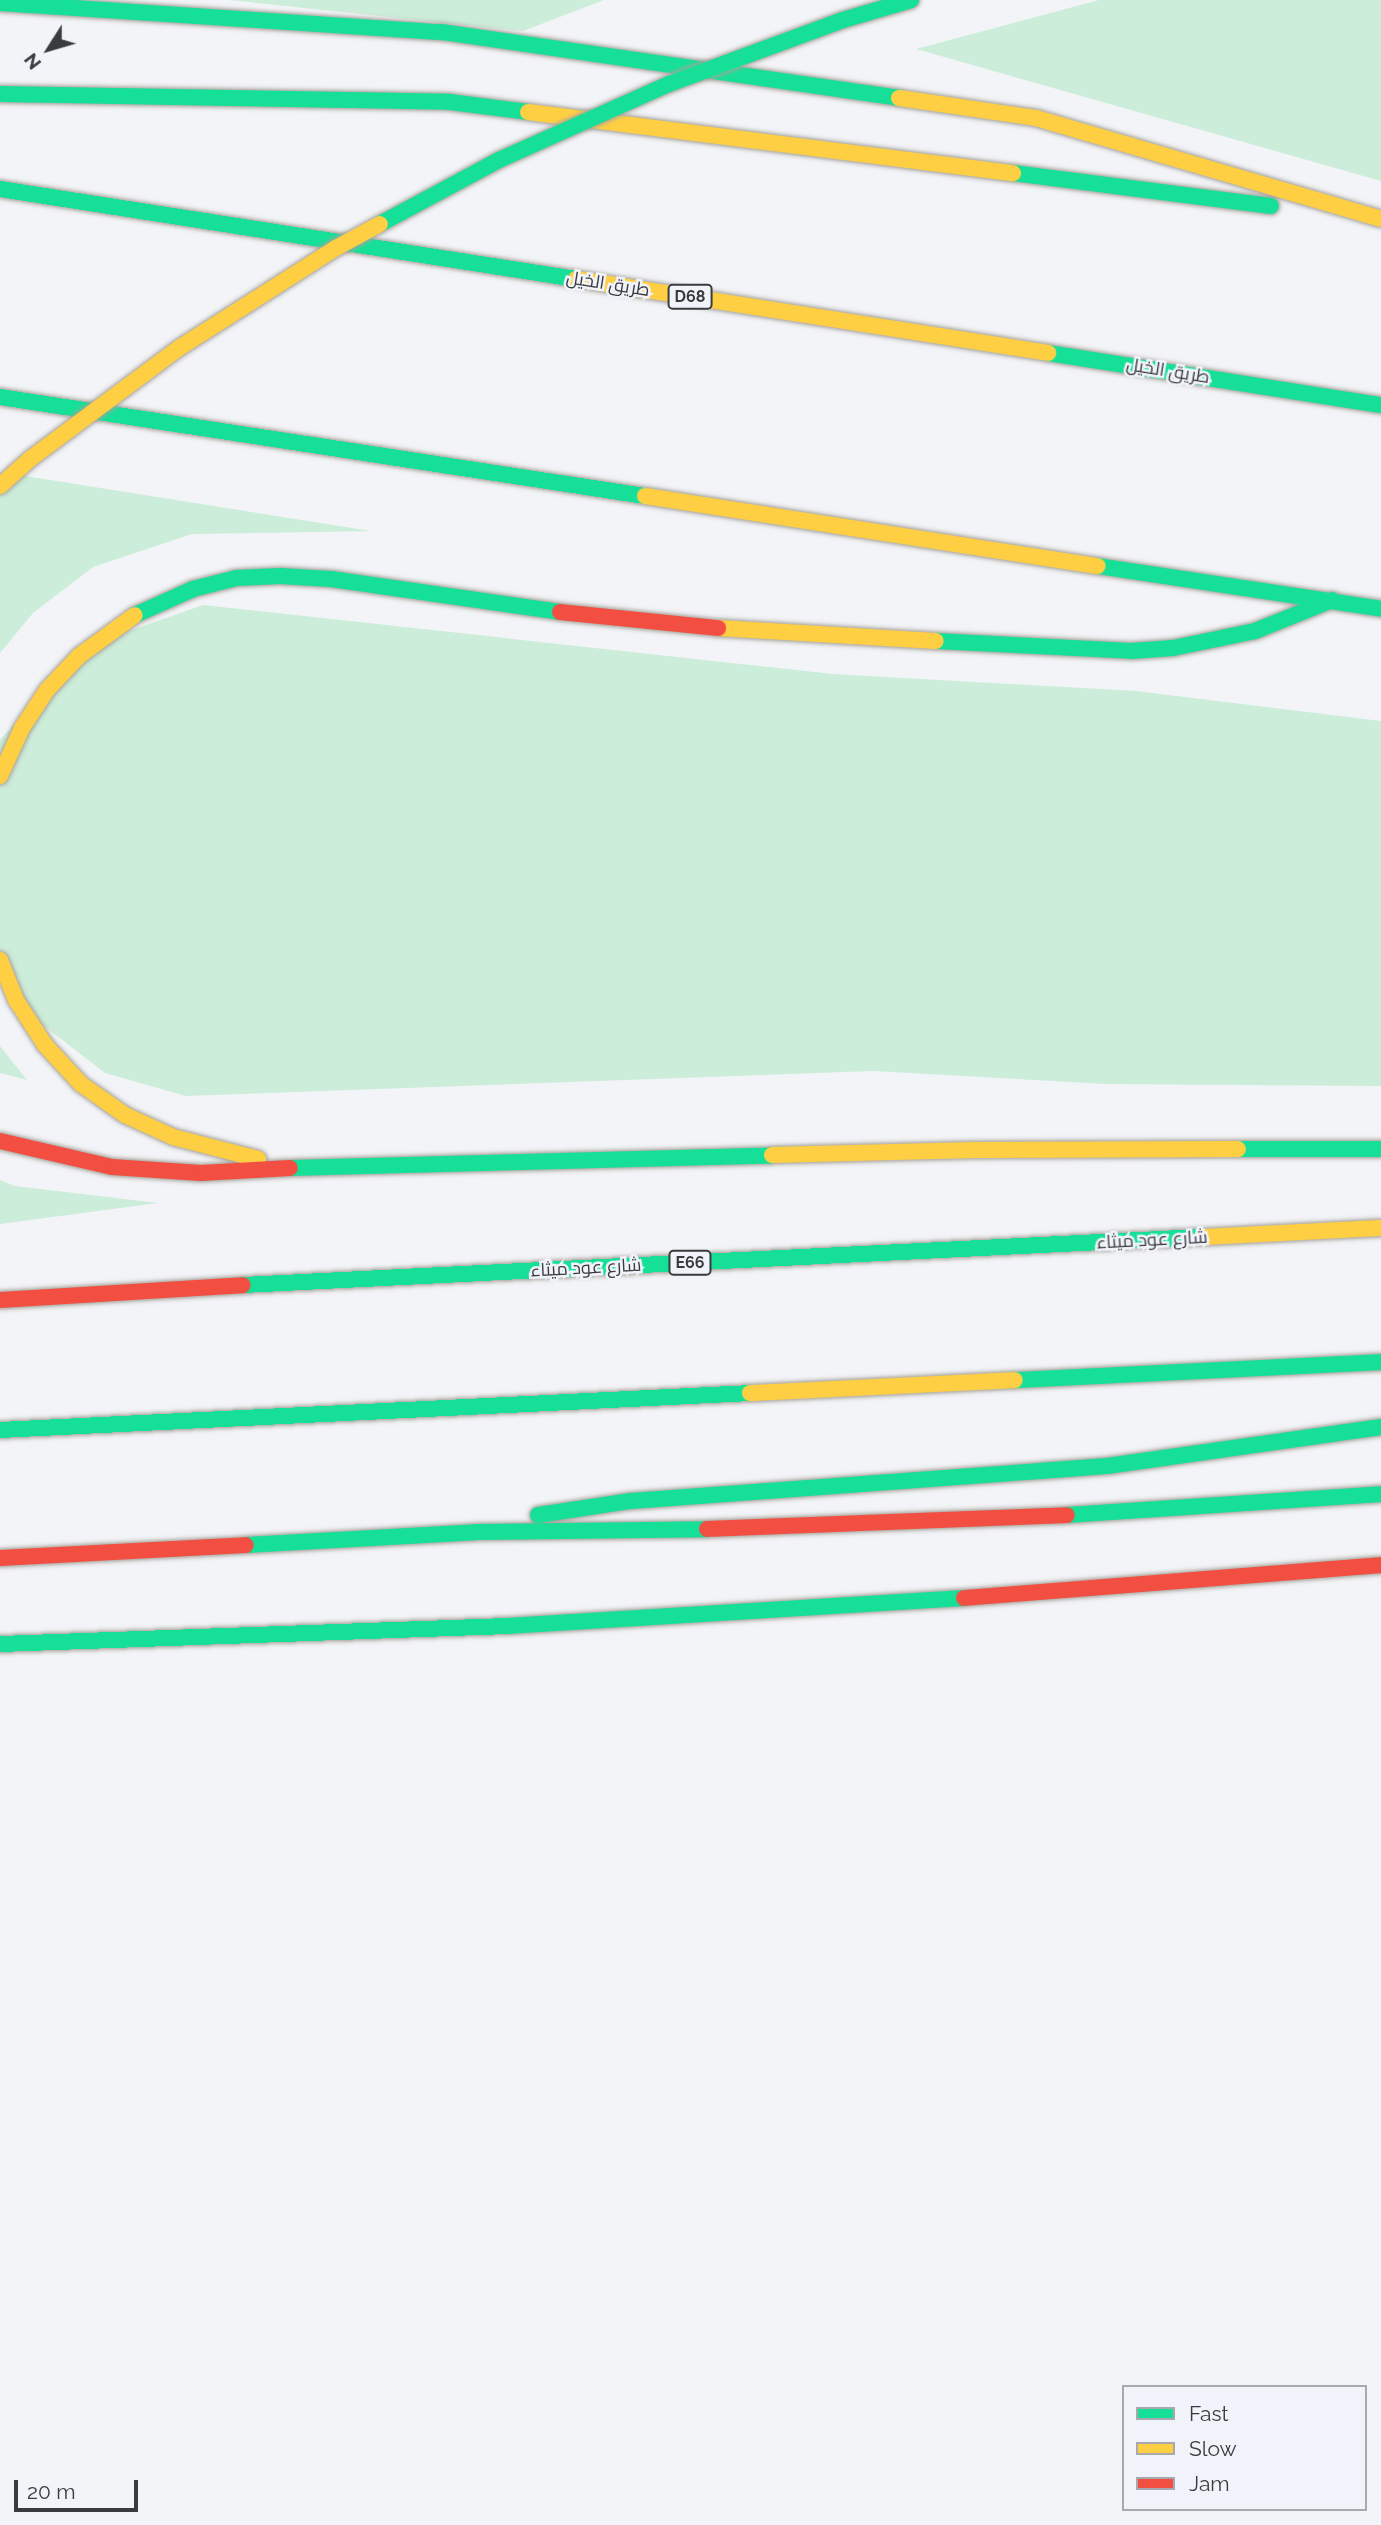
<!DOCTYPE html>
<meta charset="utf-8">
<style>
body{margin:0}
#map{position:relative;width:1381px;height:2525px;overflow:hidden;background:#f3f4f8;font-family:Raleway,Cairo,sans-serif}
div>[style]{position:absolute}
.green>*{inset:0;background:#ccedd9}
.roads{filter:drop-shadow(0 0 2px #a7a39a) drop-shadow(0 0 2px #a7a39a)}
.fast>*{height:16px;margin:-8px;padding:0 8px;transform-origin:8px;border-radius:8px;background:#16e098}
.slow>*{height:16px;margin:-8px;padding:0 8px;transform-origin:8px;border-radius:8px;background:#ffcf43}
.jam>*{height:16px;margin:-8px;padding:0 8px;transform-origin:8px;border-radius:8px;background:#f24e42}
.bridges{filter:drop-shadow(0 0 2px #a7a39a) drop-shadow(0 0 2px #a7a39a)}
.fast-bridge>*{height:16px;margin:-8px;padding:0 8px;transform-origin:8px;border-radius:8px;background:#16e098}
.slow-bridge>*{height:16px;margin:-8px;padding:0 8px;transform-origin:8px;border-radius:8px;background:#ffcf43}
span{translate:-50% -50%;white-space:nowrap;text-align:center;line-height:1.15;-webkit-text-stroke:5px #f1f3fa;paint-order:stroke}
.shield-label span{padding:2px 5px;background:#f1f3fa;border:2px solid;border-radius:5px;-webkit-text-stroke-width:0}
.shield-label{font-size:16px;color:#3a3b3e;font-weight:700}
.street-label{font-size:18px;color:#3a3b3e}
.legend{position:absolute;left:1122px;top:2385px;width:245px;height:126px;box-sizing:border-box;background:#f1f3fa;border:2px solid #a8a9af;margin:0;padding:9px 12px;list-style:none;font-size:21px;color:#3a3b3e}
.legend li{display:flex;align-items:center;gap:14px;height:35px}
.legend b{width:35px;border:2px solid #a8a9af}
.north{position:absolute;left:14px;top:14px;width:70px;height:70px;-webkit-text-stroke:5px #f1f3fa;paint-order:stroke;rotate:233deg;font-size:19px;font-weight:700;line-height:28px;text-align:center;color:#3a3b3e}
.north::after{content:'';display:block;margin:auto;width:24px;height:32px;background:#3a3b3e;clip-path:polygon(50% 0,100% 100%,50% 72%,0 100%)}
.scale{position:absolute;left:14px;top:2480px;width:124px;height:32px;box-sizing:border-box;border:4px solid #3a3b3e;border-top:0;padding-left:9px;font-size:21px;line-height:24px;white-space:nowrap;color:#3a3b3e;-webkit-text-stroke:5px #f1f3fa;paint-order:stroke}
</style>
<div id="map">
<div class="green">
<div style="clip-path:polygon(229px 0,604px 0,523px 31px)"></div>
<div style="clip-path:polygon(1099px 0,1381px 0,1381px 181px,916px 49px)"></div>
<div style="clip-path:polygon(0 472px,371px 531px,192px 534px,93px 567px,33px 613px,0 653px)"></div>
<div style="clip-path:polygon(203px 605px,833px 674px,1136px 691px,1381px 721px,1381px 1086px,1106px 1084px,873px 1071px,186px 1096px,105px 1073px,30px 1015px,0 974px,0 740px,83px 647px)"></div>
<div style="clip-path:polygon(0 1046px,27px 1080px,0 1073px)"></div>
<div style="clip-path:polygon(0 1180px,15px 1186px,158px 1203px,0 1224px)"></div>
</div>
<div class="roads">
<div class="fast">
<div style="left:0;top:3px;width:443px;rotate:3.8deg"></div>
<div style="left:442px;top:32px;width:462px;rotate:8.2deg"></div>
<div style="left:0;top:94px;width:450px;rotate:1deg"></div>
<div style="left:450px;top:102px;width:79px;rotate:7.3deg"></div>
<div style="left:1013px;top:173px;width:260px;rotate:7.3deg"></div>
<div style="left:0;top:189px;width:583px;rotate:8.88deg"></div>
<div style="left:1048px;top:353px;width:337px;rotate:8.9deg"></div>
<div style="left:0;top:397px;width:653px;rotate:8.73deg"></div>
<div style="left:1098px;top:566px;width:286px;rotate:8.6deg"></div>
<div style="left:135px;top:615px;width:64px;rotate:-24.1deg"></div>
<div style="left:193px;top:589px;width:44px;rotate:-14.3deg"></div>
<div style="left:236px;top:578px;width:44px;rotate:-2.6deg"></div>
<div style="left:280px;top:576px;width:51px;rotate:3.4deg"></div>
<div style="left:331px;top:579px;width:231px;rotate:8.2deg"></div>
<div style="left:936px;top:641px;width:195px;rotate:2.9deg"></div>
<div style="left:1131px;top:651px;width:42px;rotate:-4.1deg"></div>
<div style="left:1173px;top:648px;width:84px;rotate:-11.7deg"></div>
<div style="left:1255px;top:631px;width:83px;rotate:-21.9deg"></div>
<div style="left:1238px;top:1149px;width:143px"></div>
<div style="left:290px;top:1168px;width:482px;rotate:-1.5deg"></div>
<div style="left:243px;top:1285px;width:960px;rotate:-2.87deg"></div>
<div style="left:1015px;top:1380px;width:366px;rotate:-2.8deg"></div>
<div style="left:0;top:1430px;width:751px;rotate:-2.82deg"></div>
<div style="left:538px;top:1515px;width:94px;rotate:-8.6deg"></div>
<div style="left:631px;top:1501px;width:477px;rotate:-4.2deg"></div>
<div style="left:1107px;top:1466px;width:277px;rotate:-8.1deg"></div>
<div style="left:1067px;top:1515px;width:315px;rotate:-3.8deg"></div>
<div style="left:246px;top:1545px;width:230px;rotate:-3.2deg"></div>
<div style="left:476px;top:1532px;width:231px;rotate:-0.7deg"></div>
<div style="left:0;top:1644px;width:507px;rotate:-2.03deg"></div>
<div style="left:507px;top:1626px;width:458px;rotate:-3.5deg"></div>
</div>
<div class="slow">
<div style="left:899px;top:98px;width:138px;rotate:8.3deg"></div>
<div style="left:1036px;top:118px;width:359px;rotate:16.3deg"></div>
<div style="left:528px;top:112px;width:489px;rotate:7.2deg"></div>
<div style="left:576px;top:279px;width:478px;rotate:8.9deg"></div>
<div style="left:645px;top:496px;width:458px;rotate:8.8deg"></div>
<div style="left:718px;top:628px;width:218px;rotate:3.4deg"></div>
<div style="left:0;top:776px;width:53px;rotate:-65.4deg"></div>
<div style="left:22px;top:728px;width:45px;rotate:-56.7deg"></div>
<div style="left:47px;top:690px;width:47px;rotate:-46.7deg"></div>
<div style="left:79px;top:656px;width:69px;rotate:-36.2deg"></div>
<div style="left:0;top:960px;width:43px;rotate:68.2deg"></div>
<div style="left:16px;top:1000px;width:54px;rotate:57.2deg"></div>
<div style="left:45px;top:1045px;width:53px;rotate:47.3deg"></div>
<div style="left:81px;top:1084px;width:54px;rotate:35.2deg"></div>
<div style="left:125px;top:1115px;width:53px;rotate:24.6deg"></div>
<div style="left:173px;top:1137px;width:88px;rotate:14.5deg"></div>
<div style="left:772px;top:1155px;width:204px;rotate:-1.4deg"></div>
<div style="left:976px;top:1150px;width:262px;rotate:-0.2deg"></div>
<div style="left:1202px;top:1237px;width:179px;rotate:-2.9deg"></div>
<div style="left:750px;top:1393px;width:265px;rotate:-2.8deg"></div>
</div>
<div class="jam">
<div style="left:560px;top:612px;width:159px;rotate:5.8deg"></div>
<div style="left:0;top:1141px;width:115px;rotate:13.1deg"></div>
<div style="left:112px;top:1167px;width:89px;rotate:3.9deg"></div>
<div style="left:201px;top:1173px;width:89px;rotate:-3.2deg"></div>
<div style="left:0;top:1300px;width:243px;rotate:-3.5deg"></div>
<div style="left:707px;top:1529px;width:360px;rotate:-2.2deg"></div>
<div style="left:0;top:1558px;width:246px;rotate:-3deg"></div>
<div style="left:964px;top:1598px;width:418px;rotate:-4.5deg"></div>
</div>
</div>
<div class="bridges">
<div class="fast-bridge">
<div style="left:380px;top:224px;width:135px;rotate:-28.3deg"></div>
<div style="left:499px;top:160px;width:186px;rotate:-24.1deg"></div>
<div style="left:669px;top:84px;width:185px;rotate:-20.2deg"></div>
<div style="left:843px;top:20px;width:71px;rotate:-16.4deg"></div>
</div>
<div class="slow-bridge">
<div style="left:0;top:486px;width:40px;rotate:-42deg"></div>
<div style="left:30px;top:459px;width:186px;rotate:-36.7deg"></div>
<div style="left:179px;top:348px;width:186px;rotate:-32.5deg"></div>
<div style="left:336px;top:248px;width:50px;rotate:-28.6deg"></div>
</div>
</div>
<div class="shield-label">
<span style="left:690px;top:297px">D68</span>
<span style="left:690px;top:1263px">E66</span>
</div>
<div class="street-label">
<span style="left:608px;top:284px;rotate:9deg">طريق الخيل</span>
<span style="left:1168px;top:371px;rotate:9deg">طريق الخيل</span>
<span style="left:1152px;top:1240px;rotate:-3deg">شارع عود ميثاء</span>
<span style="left:586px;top:1268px;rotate:-3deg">شارع عود ميثاء</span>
</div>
<ul class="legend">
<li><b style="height:9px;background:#16e098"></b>Fast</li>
<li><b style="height:9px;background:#ffcf43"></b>Slow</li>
<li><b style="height:9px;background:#f24e42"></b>Jam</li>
</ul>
<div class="north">N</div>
<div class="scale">20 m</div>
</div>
